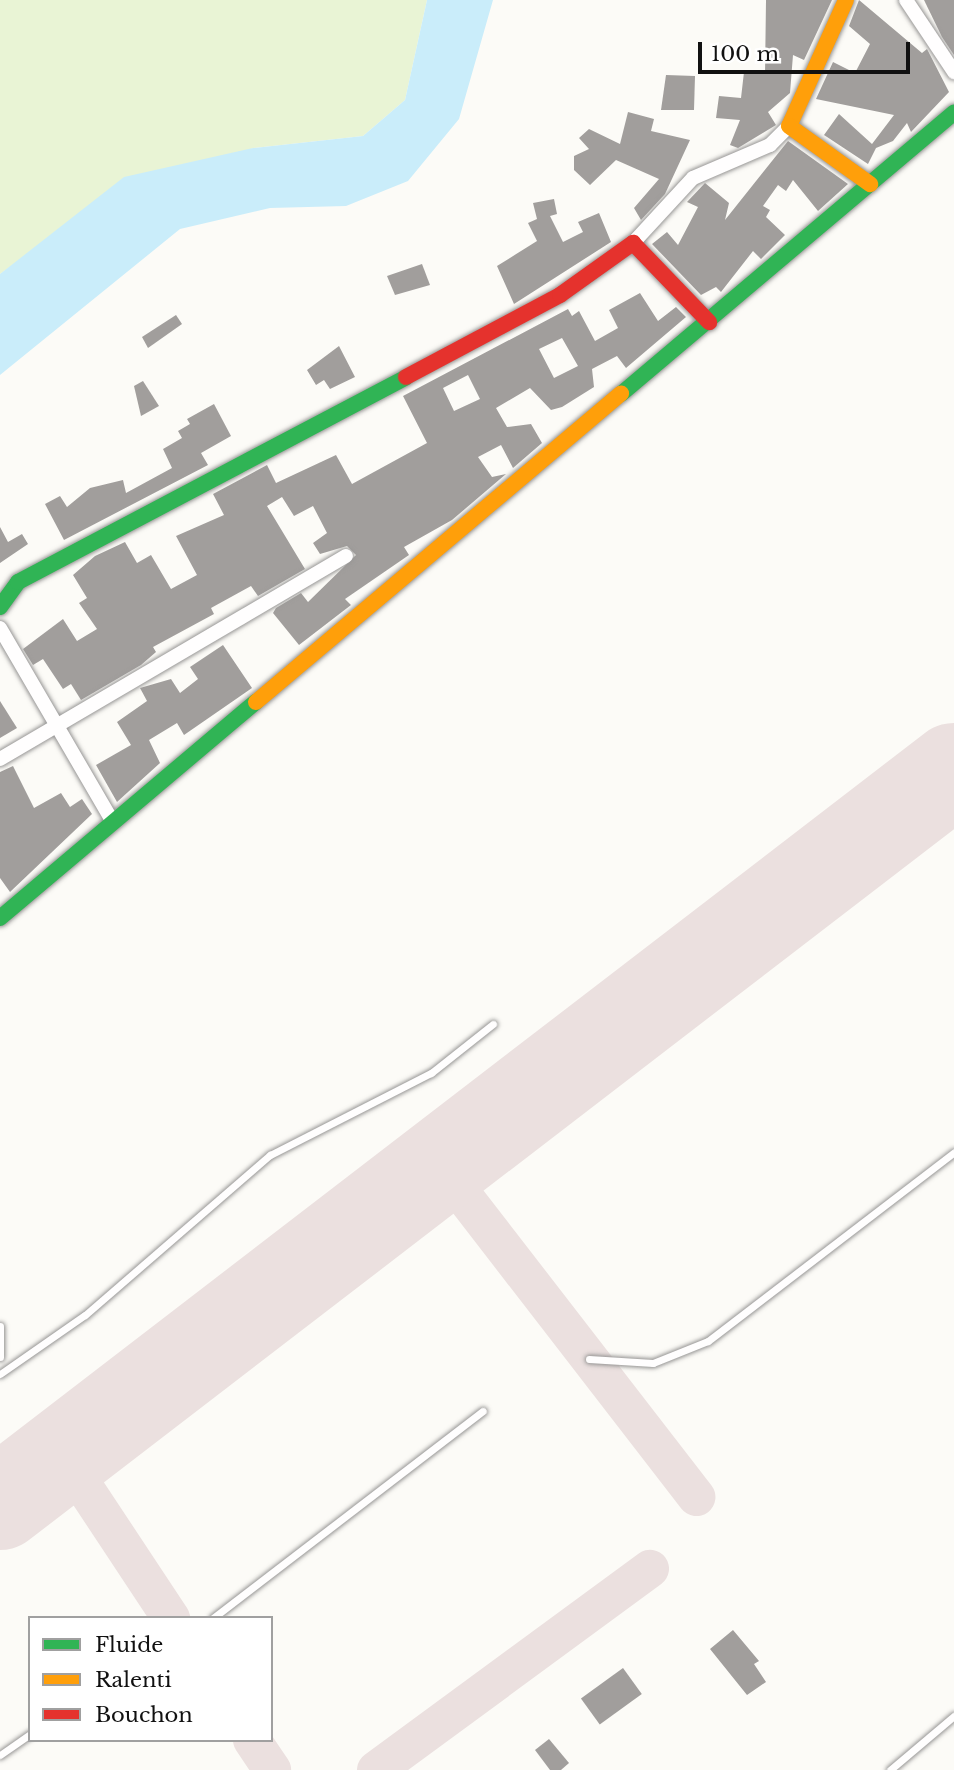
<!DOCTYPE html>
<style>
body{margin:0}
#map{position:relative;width:954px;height:1770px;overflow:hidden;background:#fcfbf7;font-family:"Libre Baskerville",serif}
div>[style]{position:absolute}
.green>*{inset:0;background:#e9f4d5}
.water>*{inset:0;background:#caedfa}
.taxiway>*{height:38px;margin:-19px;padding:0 19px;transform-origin:19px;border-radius:19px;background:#ebe0df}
.runway>*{height:94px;margin:-47px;padding:0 47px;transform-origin:47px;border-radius:47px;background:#ebe0df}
.building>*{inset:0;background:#a19e9c;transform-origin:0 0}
.roads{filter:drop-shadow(0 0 2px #979695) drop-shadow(0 0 2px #979695)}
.lane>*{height:7px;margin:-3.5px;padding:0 3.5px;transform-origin:3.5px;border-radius:3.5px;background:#fffefe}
.street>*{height:14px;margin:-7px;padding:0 7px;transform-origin:7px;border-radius:7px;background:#fffefe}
.fast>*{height:16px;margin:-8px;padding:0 8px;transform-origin:8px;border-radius:8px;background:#30b455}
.slow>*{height:16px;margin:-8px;padding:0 8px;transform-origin:8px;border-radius:8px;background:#ff9f0a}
.jam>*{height:16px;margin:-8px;padding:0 8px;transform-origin:8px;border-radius:8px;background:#e5322d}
span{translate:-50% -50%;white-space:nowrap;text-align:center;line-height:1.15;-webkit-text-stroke:7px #fff;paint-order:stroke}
.legend{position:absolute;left:28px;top:1616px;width:245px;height:126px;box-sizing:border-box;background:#fff;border:2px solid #a0a0a0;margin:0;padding:9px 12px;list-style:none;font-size:21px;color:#111}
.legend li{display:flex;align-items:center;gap:14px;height:35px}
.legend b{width:35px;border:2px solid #a0a0a0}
.scale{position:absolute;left:698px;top:42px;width:212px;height:32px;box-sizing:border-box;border:4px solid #111;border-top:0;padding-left:9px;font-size:21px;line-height:24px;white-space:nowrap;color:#111;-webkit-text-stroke:5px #fff;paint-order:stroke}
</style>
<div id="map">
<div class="green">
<div style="clip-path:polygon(0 0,427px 0,405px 100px,363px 136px,253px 148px,24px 257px,0 274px)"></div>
</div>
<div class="water">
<div style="clip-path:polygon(427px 0,493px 0,459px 119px,408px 181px,346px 206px,270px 208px,180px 229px,0 375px,0 274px,124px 177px,253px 148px,363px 136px,405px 100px)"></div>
</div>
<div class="taxiway">
<div style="left:439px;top:1164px;width:421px;rotate:52.3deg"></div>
<div style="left:63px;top:1455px;width:196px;rotate:56.5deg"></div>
<div style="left:252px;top:1740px;width:36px;rotate:56deg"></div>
<div style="left:376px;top:1770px;width:340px;rotate:-36.3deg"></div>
</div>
<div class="runway">
<div style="left:0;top:1503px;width:1203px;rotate:-37.54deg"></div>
</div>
<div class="building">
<div style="clip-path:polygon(766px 0,832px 0,804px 60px,793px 55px,790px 93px,768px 112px,776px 125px,738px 148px,730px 145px,740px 120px,716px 118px,719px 96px,741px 98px,744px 72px,765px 74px)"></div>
<div style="clip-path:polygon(859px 0,922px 53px,927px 49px,949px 92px,911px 132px,907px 123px,893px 141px,876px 148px,868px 164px,824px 135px,839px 114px,872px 144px,894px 115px,816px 99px,833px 62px,855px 73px,870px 44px,849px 26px)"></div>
<div style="clip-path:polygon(924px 0,954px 0,954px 55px,942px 37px)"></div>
<div style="clip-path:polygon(666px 75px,695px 76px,694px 110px,661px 110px)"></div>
<div style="clip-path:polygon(628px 112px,654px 119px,651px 131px,690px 140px,665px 194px,641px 220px,634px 208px,659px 179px,616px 160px,590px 185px,574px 170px,574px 156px,589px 149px,579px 138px,589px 129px,620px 144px)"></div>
<div style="clip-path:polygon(788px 141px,848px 184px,818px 211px,793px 180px,786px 191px,778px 185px,763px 206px,770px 210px,766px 217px,785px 235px,761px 259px,753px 251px,721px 292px,716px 287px,701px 295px,652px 244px,667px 232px,678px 245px,698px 207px,687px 202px,705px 183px,729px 203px,725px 220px)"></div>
<div style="clip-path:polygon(554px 199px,557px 214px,550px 216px,563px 242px,583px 232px,578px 222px,599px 213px,611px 242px,514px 304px,497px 266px,537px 241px,528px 223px,537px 219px,533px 203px)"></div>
<div style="clip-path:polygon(422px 264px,430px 285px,395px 295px,387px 276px)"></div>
<div style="clip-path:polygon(evenodd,640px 293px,658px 321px,676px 307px,686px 317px,626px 368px,617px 356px,592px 369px,594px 387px,562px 407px,551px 410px,530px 388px,496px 408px,507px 427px,531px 424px,542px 443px,513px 468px,501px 445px,478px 457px,492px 477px,506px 474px,452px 520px,404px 547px,409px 555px,345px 599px,351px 605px,299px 645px,273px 613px,276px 608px,301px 593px,308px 602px,356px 555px,347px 546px,320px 554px,313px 543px,327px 533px,313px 506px,294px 516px,282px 497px,267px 506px,305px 569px,258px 596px,251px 586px,211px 608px,214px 614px,153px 647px,156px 652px,141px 665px,81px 700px,71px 684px,63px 689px,43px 659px,33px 665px,23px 649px,63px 619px,77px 641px,97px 629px,79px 603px,87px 598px,73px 575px,95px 556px,125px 542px,137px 563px,151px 555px,171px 589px,197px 575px,176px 536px,224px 515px,213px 494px,267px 465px,276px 483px,336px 455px,352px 484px,427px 443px,403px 396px,568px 309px,572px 316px,579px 311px,595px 341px,618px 328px,609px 310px,640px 293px,562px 338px,578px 366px,554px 378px,539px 349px,562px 338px,640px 293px,468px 375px,480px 399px,454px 411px,443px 388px,468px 375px)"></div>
<div style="clip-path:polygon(176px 315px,182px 324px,148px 348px,142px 337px)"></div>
<div style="clip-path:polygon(339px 346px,355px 377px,330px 389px,324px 380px,316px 385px,307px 370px)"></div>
<div style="clip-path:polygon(143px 381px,159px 406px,141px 416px,134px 386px)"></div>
<div style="clip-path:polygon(214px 404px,231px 436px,201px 453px,208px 465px,64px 540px,45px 504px,60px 496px,67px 507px,90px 488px,123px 480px,126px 493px,172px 468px,163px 449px,182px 438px,178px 431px,190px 424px,187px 419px)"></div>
<div style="clip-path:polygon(0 527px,8px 542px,22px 534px,28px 544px,0 563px)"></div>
<div style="clip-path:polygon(223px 645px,252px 688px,184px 735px,177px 723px,149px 740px,160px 763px,117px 802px,96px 765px,131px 745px,117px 722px,147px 701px,140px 688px,171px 679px,180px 693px,198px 679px,190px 667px)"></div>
<div style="clip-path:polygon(0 701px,17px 728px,0 738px)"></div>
<div style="clip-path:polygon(13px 766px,34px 808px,61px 793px,70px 807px,82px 799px,92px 814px,10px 892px,0 878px,0 772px)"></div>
<div style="clip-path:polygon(733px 1630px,759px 1661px,754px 1664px,766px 1682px,747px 1695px,710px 1649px)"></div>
<div style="left:623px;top:1668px;width:32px;height:52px;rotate:54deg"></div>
<div style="clip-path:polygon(549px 1739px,569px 1763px,561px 1770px,550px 1770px,535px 1750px)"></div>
</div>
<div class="roads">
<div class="lane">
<div style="left:0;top:1326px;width:31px;rotate:90deg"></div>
<div style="left:589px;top:1359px;width:64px;rotate:3.6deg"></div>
<div style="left:653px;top:1363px;width:59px;rotate:-21.8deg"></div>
<div style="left:708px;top:1341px;width:310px;rotate:-37.5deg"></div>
<div style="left:0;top:1374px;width:103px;rotate:-34.8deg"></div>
<div style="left:85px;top:1315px;width:245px;rotate:-40.9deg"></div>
<div style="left:270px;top:1155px;width:181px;rotate:-27deg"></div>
<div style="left:431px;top:1073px;width:79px;rotate:-38.3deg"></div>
<div style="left:213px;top:1618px;width:340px;rotate:-37.5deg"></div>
<div style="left:0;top:1755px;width:37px;rotate:-35deg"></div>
<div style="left:890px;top:1770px;width:84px;rotate:-40.2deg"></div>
</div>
<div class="street">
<div style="left:906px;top:0;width:87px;rotate:56.3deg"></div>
<div style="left:633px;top:243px;width:88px;rotate:-47.3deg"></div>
<div style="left:693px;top:178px;width:84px;rotate:-23.2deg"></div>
<div style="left:770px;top:145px;width:27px;rotate:-45deg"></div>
<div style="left:0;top:628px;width:225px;rotate:59.8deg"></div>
<div style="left:0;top:759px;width:401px;rotate:-30.4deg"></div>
</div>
<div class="fast">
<div style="left:621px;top:394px;width:436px;rotate:-40.2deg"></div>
<div style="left:0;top:607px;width:31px;rotate:-54deg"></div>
<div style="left:18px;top:582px;width:439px;rotate:-27.8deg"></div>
<div style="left:0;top:918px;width:335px;rotate:-40.2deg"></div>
</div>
<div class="slow">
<div style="left:846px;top:0;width:138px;rotate:114.3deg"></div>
<div style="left:789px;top:126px;width:100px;rotate:35.6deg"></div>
<div style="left:256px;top:702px;width:478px;rotate:-40.2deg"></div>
</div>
<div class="jam">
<div style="left:406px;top:377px;width:174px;rotate:-28deg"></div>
<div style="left:560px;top:295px;width:90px;rotate:-35.5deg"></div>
<div style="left:633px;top:243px;width:110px;rotate:46.1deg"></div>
</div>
</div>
<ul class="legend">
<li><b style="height:9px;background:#30b455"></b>Fluide</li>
<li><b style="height:9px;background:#ff9f0a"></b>Ralenti</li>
<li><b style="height:9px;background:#e5322d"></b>Bouchon</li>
</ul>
<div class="scale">100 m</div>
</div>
